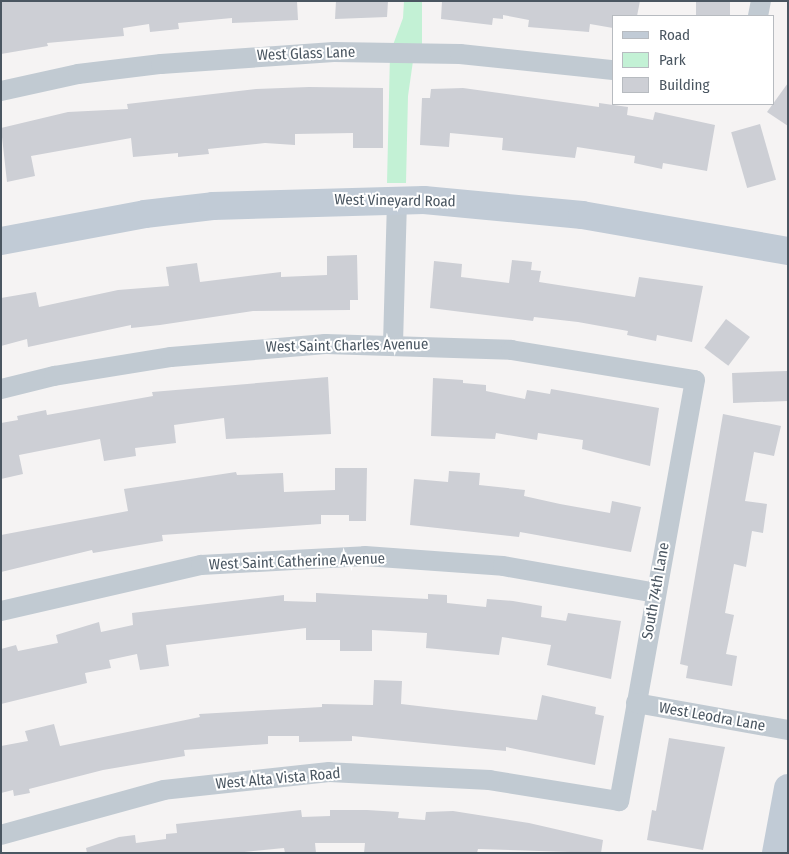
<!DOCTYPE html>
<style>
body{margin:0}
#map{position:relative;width:789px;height:854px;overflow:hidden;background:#f5f3f3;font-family:"Fira Sans Condensed",sans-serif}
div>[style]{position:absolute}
.green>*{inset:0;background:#c3f1d5}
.building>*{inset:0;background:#cdcfd5;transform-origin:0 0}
.street>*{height:20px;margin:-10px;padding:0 10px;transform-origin:10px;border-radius:10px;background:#c1cad2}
.secondary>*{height:28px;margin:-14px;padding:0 14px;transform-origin:14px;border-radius:14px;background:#c1cbd6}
span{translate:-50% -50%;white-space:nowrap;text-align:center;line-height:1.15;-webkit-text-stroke:4px #fff;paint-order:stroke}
.street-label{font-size:15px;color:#4a5661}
.frame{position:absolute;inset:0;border:2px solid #4a5661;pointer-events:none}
.legend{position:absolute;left:612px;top:15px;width:162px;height:90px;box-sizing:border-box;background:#fff;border:1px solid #b7bbc0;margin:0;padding:6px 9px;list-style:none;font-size:15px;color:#4a5661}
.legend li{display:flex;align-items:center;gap:10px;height:25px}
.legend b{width:25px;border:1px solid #b7bbc0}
</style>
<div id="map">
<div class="green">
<div style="clip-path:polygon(404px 1px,422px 1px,422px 54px,414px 54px,408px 96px,406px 183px,387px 183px,390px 53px,403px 18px)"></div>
</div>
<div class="building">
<div style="clip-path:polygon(1px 1px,297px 1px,298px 20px,232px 23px,232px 18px,178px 23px,179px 29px,150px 32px,149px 24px,123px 28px,124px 36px,47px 43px,48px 46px,1px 54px)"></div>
<div style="clip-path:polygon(336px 1px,388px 1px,387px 17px,335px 19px)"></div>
<div style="clip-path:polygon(442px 1px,640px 1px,637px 16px,613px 16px,613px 28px,590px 24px,589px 32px,528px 27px,529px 20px,503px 15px,503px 19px,493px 18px,492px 25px,441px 19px)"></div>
<div style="left:696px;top:1px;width:34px;height:15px"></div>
<div style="clip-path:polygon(788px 83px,788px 126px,767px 112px)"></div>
<div style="clip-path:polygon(309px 87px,383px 88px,383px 148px,353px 148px,353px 133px,295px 134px,295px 145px,265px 143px,208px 149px,209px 154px,178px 157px,178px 153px,133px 157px,131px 138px,31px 156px,35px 176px,7px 182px,1px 128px,68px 112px,128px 109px,127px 104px,256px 89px)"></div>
<div style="clip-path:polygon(463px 88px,599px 107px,599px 103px,628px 107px,627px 115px,653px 120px,655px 112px,715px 125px,707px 171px,663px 163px,662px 169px,634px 163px,635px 156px,577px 147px,575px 158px,502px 150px,503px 138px,450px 133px,449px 147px,420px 145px,422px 98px,430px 98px,431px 89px)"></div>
<div style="left:760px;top:124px;width:58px;height:30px;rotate:74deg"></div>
<div style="clip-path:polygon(357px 255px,358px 300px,350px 300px,350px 310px,253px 311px,160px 325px,131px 328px,131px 325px,28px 347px,27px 339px,1px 346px,1px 298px,36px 292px,39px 307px,118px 290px,169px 286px,166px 267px,197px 263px,200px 282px,281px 272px,281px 277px,327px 275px,327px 256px)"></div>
<div style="clip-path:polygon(512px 260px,532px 262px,531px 270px,541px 271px,539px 282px,635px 297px,639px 277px,703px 286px,692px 342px,657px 335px,656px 341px,627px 335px,628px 331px,578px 322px,534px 317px,533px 321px,430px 308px,434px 261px,462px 264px,461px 277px,509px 283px)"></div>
<div style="left:726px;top:319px;width:30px;height:36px;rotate:37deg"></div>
<div style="left:787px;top:371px;width:30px;height:55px;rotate:88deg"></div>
<div style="clip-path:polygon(328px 377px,331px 434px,226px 439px,224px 418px,174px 425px,176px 443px,135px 448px,136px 456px,104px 461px,100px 439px,19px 455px,23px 474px,1px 479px,1px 423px,18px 420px,17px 416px,46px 410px,47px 415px,153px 396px,152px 392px)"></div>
<div style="clip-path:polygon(433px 378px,463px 380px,463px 383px,486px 385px,486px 391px,525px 399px,527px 390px,550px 394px,551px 389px,659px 408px,650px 466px,582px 449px,583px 440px,538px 433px,537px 440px,496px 433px,495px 439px,431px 436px)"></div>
<div style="clip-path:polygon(723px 414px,781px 426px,774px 456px,754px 452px,745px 501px,767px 504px,763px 533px,752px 531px,746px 567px,734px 564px,725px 613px,734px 615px,726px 654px,737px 656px,732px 686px,686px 678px,688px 666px,680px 664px)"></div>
<div style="clip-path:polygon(335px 468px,367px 468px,366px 521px,349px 521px,349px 515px,321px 515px,321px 524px,162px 535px,163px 541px,93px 553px,92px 550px,1px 572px,1px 535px,128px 511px,124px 489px,236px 472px,237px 475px,283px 473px,284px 492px,335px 490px)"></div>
<div style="clip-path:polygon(449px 471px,480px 473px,479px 485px,525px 490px,524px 496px,560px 504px,610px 513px,612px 501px,641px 507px,631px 552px,520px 532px,519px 537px,410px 525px,414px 479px,448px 482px)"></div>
<div style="clip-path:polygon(316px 593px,428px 599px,428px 594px,447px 595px,447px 603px,486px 607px,487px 599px,513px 601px,542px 606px,541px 617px,566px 621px,568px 613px,621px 621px,611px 679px,547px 665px,551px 645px,502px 637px,499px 655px,426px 648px,427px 633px,372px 630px,372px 651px,340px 651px,340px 640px,306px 640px,306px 628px,166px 645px,169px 666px,140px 670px,137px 654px,109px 660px,111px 668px,85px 673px,87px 683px,1px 704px,1px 649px,16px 645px,18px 651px,58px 643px,56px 635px,99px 622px,101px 632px,133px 625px,132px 613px,284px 595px,284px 601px,316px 602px)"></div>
<div style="clip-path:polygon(374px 680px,402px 681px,401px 704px,537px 720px,542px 695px,596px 707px,595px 714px,604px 716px,595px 765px,506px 747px,506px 751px,352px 736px,352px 741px,299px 742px,299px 736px,268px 736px,268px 744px,184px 750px,185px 756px,103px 770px,29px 789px,30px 793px,14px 796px,13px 790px,1px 793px,1px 746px,28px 741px,25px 731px,54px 724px,60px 746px,200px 717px,199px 714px,322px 707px,322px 704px,373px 705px)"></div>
<div style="clip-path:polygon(669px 738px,725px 747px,703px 850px,647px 840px,652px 810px,656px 811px)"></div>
<div style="clip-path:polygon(301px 810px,302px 817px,330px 816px,330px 810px,367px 810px,399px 812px,398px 818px,425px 820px,426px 812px,453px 811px,529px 823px,603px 840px,601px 853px,478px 849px,477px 853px,364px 853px,365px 843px,315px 843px,316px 853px,285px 853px,284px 848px,235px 853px,87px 853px,86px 848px,119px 837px,135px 835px,136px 843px,166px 839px,166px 834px,177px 833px,176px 824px)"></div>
</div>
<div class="street">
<div style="left:758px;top:16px;width:15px;rotate:-79deg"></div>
<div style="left:1px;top:91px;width:79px;rotate:-12.4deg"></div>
<div style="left:78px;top:74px;width:84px;rotate:-6.9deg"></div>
<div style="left:161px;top:64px;width:173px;rotate:-4deg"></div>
<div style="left:334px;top:52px;width:126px;rotate:0.9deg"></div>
<div style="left:460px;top:54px;width:154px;rotate:6deg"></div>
<div style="left:393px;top:344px;width:145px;rotate:-88.4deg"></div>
<div style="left:1px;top:389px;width:55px;rotate:-13.8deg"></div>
<div style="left:54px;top:376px;width:119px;rotate:-9.2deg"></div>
<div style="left:171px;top:357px;width:155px;rotate:-4.8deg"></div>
<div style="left:325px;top:344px;width:186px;rotate:1.8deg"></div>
<div style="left:511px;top:350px;width:186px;rotate:9.3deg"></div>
<div style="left:695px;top:380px;width:428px;rotate:100.2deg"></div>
<div style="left:619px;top:801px;width:131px;rotate:-170.8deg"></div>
<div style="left:490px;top:780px;width:161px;rotate:-177.2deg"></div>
<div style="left:329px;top:772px;width:166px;rotate:173.8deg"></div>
<div style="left:164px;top:790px;width:169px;rotate:164.6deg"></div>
<div style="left:1px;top:611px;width:205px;rotate:-13deg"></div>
<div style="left:201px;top:565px;width:164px;rotate:-3.1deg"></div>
<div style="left:365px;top:556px;width:138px;rotate:4.1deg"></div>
<div style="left:503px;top:566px;width:155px;rotate:10deg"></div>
<div style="left:636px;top:703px;width:154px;rotate:10.1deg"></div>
</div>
<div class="secondary">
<div style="left:1px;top:241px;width:147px;rotate:-10.6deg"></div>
<div style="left:145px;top:214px;width:68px;rotate:-6.7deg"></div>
<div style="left:213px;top:206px;width:211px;rotate:-1.6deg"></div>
<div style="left:424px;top:200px;width:159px;rotate:5.4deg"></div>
<div style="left:582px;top:215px;width:209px;rotate:9.9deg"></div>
<div style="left:776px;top:853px;width:66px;rotate:-79.5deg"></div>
</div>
<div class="street-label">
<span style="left:306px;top:54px;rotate:-2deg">West Glass Lane</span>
<span style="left:395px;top:201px;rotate:1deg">West Vineyard Road</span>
<span style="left:347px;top:346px;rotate:-1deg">West Saint Charles Avenue</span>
<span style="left:297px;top:562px;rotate:-2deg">West Saint Catherine Avenue</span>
<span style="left:656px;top:591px;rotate:-80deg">South 74th Lane</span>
<span style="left:712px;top:717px;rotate:10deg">West Leodra Lane</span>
<span style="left:278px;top:779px;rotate:-5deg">West Alta Vista Road</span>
</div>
<div class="frame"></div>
<ul class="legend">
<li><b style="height:6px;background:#c1cbd6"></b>Road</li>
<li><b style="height:14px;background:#c3f1d5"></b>Park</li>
<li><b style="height:14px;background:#cdcfd5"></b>Building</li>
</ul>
</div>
